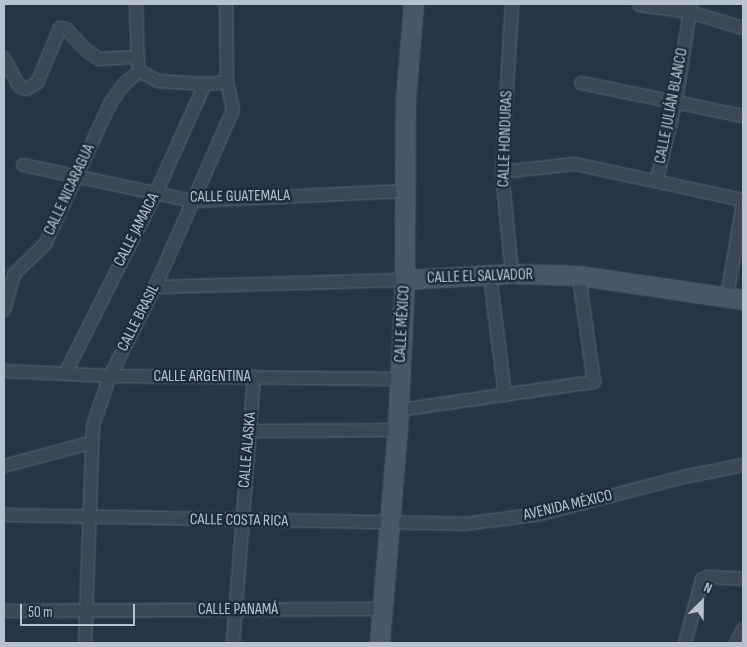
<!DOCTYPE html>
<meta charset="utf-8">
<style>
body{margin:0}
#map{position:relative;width:747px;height:647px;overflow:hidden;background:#263546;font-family:"Sofia Sans Condensed",sans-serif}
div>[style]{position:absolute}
.roads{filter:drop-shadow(0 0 1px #596572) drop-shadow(0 0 1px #596572)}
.street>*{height:12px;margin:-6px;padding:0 6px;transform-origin:6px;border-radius:6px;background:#3b4755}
.secondary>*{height:18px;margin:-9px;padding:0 9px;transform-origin:9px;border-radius:9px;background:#485668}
span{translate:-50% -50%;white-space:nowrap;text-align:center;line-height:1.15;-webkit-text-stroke:5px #1f2c3b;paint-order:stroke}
.street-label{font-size:16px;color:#b8c2ce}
.frame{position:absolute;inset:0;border:5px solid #b8c2ce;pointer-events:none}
.north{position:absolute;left:677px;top:577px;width:50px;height:50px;-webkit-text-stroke:4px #1f2c3b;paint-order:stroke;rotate:23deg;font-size:14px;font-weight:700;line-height:20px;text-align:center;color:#b8c2ce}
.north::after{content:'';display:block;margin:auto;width:18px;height:22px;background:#b8c2ce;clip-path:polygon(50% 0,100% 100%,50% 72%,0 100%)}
.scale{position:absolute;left:20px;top:604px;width:115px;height:22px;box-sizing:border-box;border:2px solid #b8c2ce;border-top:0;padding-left:6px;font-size:15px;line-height:18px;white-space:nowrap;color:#b8c2ce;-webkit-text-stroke:4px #1f2c3b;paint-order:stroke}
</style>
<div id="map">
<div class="roads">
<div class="street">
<div style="left:136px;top:4px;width:60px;rotate:88.1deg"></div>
<div style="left:639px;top:5px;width:51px;rotate:7.8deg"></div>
<div style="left:690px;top:12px;width:55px;rotate:16.8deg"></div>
<div style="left:4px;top:58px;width:32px;rotate:62deg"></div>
<div style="left:19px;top:86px;width:8px;rotate:23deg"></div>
<div style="left:26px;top:89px;width:13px;rotate:-29deg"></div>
<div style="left:37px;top:83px;width:60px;rotate:-67.3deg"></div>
<div style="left:60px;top:28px;width:6px;rotate:9deg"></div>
<div style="left:66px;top:29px;width:30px;rotate:46deg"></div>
<div style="left:87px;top:51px;width:14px;rotate:34deg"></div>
<div style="left:99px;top:59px;width:38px;rotate:-3deg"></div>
<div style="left:140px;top:71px;width:21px;rotate:29deg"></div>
<div style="left:158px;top:81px;width:47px;rotate:3.7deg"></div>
<div style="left:205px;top:84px;width:22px;rotate:-5deg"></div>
<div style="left:581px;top:83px;width:165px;rotate:11.5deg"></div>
<div style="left:23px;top:165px;width:174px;rotate:12deg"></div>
<div style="left:193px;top:201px;width:213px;rotate:-2.7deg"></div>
<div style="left:502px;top:172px;width:73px;rotate:-6.3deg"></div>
<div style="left:575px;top:164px;width:172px;rotate:12.1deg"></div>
<div style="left:657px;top:179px;width:81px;rotate:-76.5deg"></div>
<div style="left:676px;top:100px;width:97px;rotate:-81.1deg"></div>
<div style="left:512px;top:274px;width:102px;rotate:-95.6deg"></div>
<div style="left:502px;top:172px;width:168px;rotate:-86.6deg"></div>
<div style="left:490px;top:276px;width:120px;rotate:82.8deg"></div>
<div style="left:155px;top:287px;width:250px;rotate:-1.6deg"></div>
<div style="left:727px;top:297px;width:95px;rotate:-80.3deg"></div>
<div style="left:4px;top:310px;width:37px;rotate:-74deg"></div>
<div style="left:14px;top:274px;width:43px;rotate:-44.1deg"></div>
<div style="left:45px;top:244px;width:157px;rotate:-65.1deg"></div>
<div style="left:111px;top:102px;width:24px;rotate:-54deg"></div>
<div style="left:125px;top:83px;width:19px;rotate:-39deg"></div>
<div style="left:4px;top:371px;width:106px;rotate:2.7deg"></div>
<div style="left:110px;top:376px;width:290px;rotate:0.6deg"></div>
<div style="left:65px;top:374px;width:203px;rotate:-63.3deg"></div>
<div style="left:156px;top:193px;width:120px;rotate:-65.8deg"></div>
<div style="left:399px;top:410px;width:197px;rotate:-8.2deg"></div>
<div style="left:594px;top:382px;width:107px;rotate:-98.1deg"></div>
<div style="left:251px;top:431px;width:147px;rotate:-0.4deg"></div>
<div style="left:4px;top:466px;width:89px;rotate:-15deg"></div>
<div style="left:4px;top:515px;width:460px;rotate:1.1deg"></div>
<div style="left:464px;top:524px;width:78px;rotate:-7.4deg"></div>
<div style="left:541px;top:514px;width:147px;rotate:-14.6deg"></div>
<div style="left:683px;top:477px;width:61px;rotate:-11.3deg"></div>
<div style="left:4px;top:611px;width:379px;rotate:-0.3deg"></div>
<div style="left:85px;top:643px;width:218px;rotate:-87.9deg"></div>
<div style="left:93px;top:425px;width:52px;rotate:-70.9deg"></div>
<div style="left:110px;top:376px;width:100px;rotate:-63.2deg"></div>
<div style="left:155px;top:287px;width:193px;rotate:-66.2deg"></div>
<div style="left:233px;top:110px;width:29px;rotate:-102deg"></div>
<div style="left:227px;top:82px;width:78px;rotate:-90.7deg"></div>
<div style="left:233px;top:643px;width:267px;rotate:-85.5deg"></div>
<div style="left:685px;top:643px;width:66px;rotate:-75.1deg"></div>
<div style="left:702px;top:579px;width:6px;rotate:-18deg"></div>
<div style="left:708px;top:577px;width:35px;rotate:3deg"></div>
<div style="left:736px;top:643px;width:16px;rotate:-63deg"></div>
</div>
<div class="secondary">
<div style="left:405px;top:280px;width:107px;rotate:-3.2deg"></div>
<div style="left:512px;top:274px;width:67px;rotate:1.7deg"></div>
<div style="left:579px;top:276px;width:166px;rotate:8.3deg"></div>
<div style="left:380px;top:643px;width:214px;rotate:-85.2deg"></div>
<div style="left:398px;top:430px;width:150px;rotate:-87.3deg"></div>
<div style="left:405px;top:280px;width:180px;rotate:-89.7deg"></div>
<div style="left:406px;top:100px;width:96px;rotate:-85.2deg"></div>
</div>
</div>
<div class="street-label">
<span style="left:672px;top:106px;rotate:-79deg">CALLE JULIÁN BLANCO</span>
<span style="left:506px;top:139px;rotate:-88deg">CALLE HONDURAS</span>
<span style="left:70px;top:190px;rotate:-65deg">CALLE NICARAGUA</span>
<span style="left:240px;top:197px;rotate:-1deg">CALLE GUATEMALA</span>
<span style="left:137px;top:230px;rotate:-63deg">CALLE JAMAICA</span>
<span style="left:480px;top:277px;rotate:-2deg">CALLE EL SALVADOR</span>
<span style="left:139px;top:318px;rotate:-63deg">CALLE BRASIL</span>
<span style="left:403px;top:324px;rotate:-87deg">CALLE MÉXICO</span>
<span style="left:202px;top:377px">CALLE ARGENTINA</span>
<span style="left:248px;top:450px;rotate:-85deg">CALLE ALASKA</span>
<span style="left:568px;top:506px;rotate:-13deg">AVENIDA MÉXICO</span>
<span style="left:239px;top:521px;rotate:1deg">CALLE COSTA RICA</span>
<span style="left:238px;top:610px">CALLE PANAMÁ</span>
</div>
<div class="frame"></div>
<div class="north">N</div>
<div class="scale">50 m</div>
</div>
